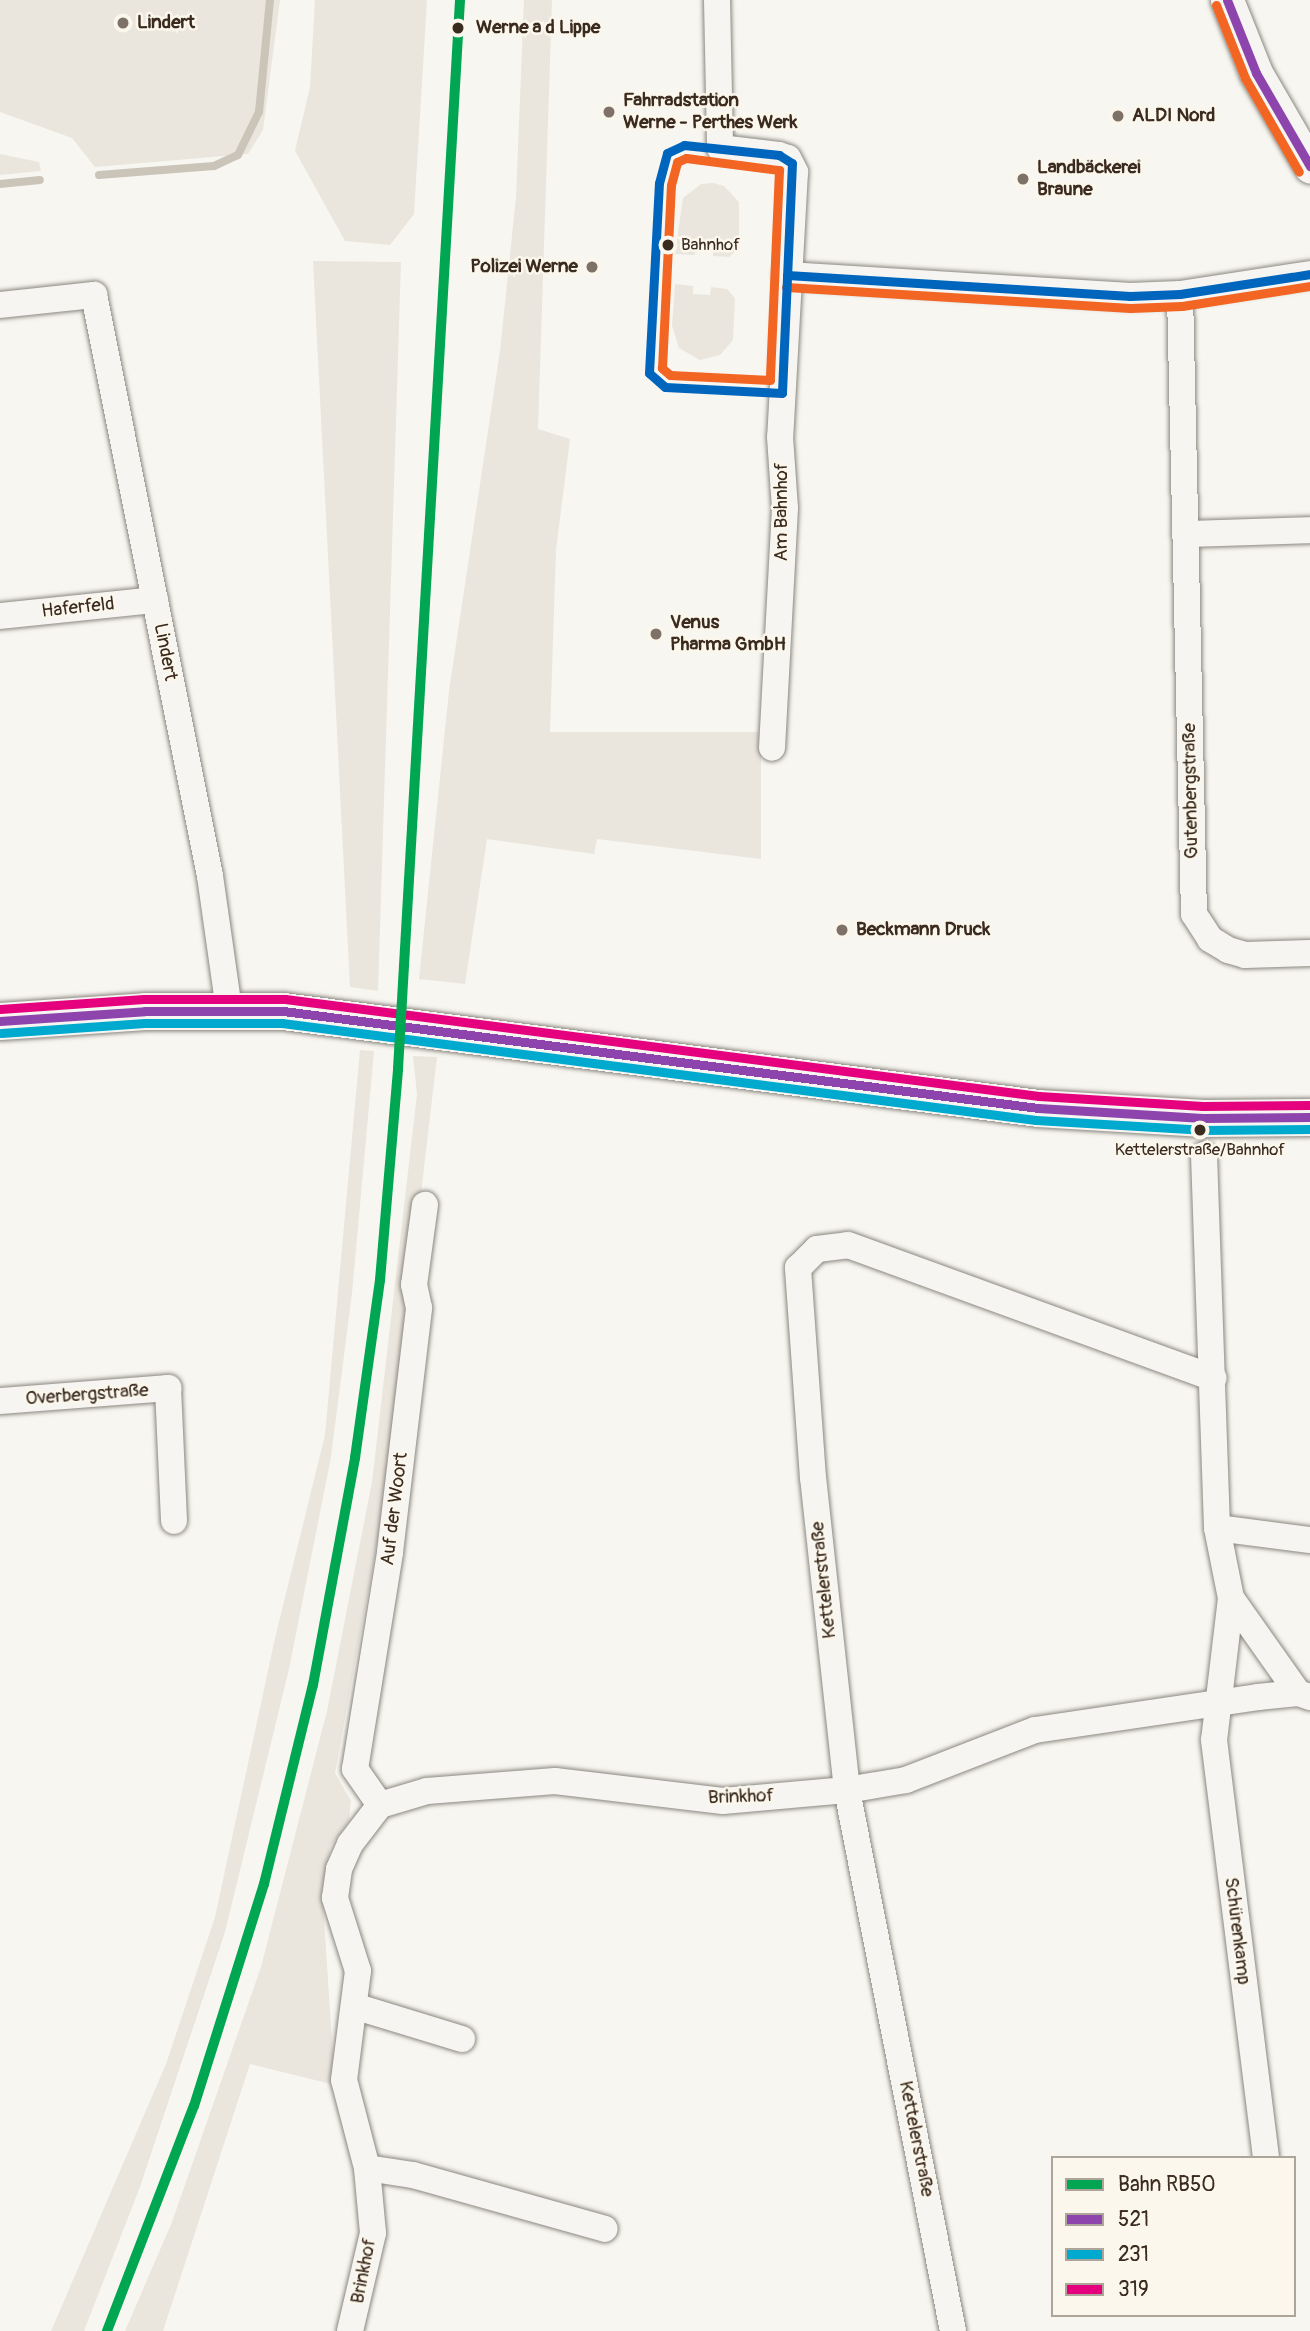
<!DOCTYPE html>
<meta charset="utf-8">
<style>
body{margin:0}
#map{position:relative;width:1310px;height:2331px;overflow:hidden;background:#f8f6f0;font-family:Pangolin,sans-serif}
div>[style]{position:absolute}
.green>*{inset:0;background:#eae6dd}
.stream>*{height:8px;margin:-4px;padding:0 4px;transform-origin:4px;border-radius:4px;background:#cac4b9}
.roads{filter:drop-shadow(0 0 2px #8b8781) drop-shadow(0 0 2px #8b8781)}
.minor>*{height:26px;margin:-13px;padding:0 13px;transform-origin:13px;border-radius:13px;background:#f6f5f1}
.tertiary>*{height:33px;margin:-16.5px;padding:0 16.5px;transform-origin:16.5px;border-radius:16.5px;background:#f6f5f1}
.secondary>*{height:37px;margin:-18.5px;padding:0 18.5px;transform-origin:18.5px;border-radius:18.5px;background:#f6f5f1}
.bus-1>*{height:9px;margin:-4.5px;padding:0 4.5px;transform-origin:4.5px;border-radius:4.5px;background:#8e44ad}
.bus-2>*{height:9px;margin:-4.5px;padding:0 4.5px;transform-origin:4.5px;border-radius:4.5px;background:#00a9ce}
.bus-3>*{height:9px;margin:-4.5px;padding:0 4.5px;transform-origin:4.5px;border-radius:4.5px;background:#e5007d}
.bus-4>*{height:9px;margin:-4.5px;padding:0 4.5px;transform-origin:4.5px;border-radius:4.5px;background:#f26522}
.bus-5>*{height:9px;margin:-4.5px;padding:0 4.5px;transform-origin:4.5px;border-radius:4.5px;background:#0065bd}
.rail-1>*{height:10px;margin:-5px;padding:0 5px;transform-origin:5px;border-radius:5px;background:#00a651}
.dots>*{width:19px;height:19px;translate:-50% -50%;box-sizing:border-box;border:4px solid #fbf7ec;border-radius:50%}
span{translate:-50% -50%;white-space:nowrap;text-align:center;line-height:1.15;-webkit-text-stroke:5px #fbf7ec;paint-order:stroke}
.bus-label{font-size:17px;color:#3b2a1e}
.left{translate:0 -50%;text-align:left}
.poi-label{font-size:19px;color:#3b2a1e;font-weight:700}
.right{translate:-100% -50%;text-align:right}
.stop-label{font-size:19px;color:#3b2a1e;font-weight:700}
.street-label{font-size:19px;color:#3b2a1e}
.legend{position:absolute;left:1051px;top:2156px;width:245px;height:161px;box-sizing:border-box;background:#fbf7ec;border:2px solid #aea59a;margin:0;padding:9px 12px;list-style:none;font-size:21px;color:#3b2a1e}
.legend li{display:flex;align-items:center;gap:14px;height:35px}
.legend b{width:35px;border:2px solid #aea59a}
</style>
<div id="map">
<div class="green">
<div style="clip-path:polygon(0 0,280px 0,263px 130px,248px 154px,95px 167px,72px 138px,0 112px)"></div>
<div style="clip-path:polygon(315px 0,427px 0,414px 214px,390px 245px,345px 241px,295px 151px,310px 87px)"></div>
<div style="clip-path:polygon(524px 0,552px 0,538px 429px,570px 439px,556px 550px,550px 732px,761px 732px,761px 859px,597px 839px,594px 854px,487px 839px,465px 984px,419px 979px,449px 691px,500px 351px,516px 197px)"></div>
<div style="clip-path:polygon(0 154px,39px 162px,41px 171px,0 175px)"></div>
<div style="clip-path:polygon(713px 183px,724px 186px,739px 202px,739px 248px,729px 257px,713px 256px,713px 248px,696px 247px,695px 255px,675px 254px,683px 198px,701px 184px)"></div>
<div style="clip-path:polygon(313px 261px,401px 262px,378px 991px,350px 987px)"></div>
<div style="clip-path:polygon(675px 284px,693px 286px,693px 294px,710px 295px,711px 287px,727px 289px,735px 298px,733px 340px,720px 355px,700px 360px,679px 348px,672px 326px)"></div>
<div style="clip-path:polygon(360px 1050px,374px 1051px,352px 1293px,331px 1457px,289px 1669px,225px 1932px,140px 2187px,84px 2331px,51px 2331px,166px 2064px,215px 1917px,275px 1638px,325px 1435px)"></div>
<div style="clip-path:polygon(413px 1056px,437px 1057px,386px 1493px,335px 1773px,351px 1801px,349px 1820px,330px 1847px,322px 1890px,335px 2085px,250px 2064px,163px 2331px,125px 2331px,172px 2222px,261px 1967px,327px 1711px,372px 1482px,417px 1094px)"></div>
</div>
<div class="stream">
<div style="left:99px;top:175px;width:115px;rotate:-4.5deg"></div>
<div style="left:214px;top:166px;width:26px;rotate:-25deg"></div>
<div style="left:238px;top:155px;width:48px;rotate:-64deg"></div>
<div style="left:259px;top:112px;width:113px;rotate:-84.4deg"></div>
<div style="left:0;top:184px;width:40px;rotate:-5.7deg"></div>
</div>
<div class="roads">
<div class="minor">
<div style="left:717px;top:0;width:148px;rotate:88.8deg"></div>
<div style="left:720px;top:148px;width:59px;rotate:6.8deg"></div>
<div style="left:779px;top:155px;width:9px;rotate:18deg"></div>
<div style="left:788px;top:158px;width:16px;rotate:63deg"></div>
<div style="left:795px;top:172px;width:265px;rotate:93.2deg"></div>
<div style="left:780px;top:437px;width:71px;rotate:86deg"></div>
<div style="left:785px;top:508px;width:240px;rotate:93.1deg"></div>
<div style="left:787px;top:275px;width:344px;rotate:3.5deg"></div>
<div style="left:1130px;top:296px;width:50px;rotate:-2.3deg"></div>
<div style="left:1180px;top:294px;width:132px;rotate:-8.7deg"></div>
<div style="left:1180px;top:294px;width:620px;rotate:88.71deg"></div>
<div style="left:1194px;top:914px;width:30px;rotate:57deg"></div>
<div style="left:1210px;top:939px;width:21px;rotate:31deg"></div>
<div style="left:1228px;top:950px;width:18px;rotate:16deg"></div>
<div style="left:1245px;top:955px;width:65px;rotate:-1.8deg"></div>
<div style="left:0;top:305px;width:95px;rotate:-6.1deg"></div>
<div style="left:94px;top:295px;width:592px;rotate:78.71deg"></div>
<div style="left:210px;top:876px;width:134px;rotate:81.9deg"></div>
<div style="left:1186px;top:534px;width:124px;rotate:-1.8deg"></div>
<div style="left:0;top:616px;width:156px;rotate:-5.9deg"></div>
<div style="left:1204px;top:1155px;width:373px;rotate:88deg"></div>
<div style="left:1217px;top:1528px;width:71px;rotate:78.7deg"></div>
<div style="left:1231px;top:1598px;width:143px;rotate:96.8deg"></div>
<div style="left:1214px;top:1740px;width:421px;rotate:82.9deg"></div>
<div style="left:0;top:1401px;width:169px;rotate:-4.4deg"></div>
<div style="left:168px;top:1388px;width:133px;rotate:87.4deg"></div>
<div style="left:1217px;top:1528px;width:94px;rotate:7.4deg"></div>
<div style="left:1231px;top:1598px;width:116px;rotate:54.8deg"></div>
<div style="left:380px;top:1805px;width:44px;rotate:-124.8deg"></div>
<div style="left:355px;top:1769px;width:220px;rotate:-80.8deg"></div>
<div style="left:390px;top:1552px;width:246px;rotate:-83.2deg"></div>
<div style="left:419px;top:1308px;width:24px;rotate:-102deg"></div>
<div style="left:414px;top:1285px;width:81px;rotate:-82.2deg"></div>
<div style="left:354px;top:2006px;width:113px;rotate:17deg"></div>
<div style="left:367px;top:2168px;width:47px;rotate:8.7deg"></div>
<div style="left:413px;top:2175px;width:199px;rotate:15.7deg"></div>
<div style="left:350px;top:2331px;width:101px;rotate:-76.8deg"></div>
<div style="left:373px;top:2233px;width:65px;rotate:-95.3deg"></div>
<div style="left:367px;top:2168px;width:91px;rotate:-104.6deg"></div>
<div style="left:344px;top:2080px;width:110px;rotate:-82.7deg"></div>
<div style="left:358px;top:1971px;width:77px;rotate:-107.5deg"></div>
<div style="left:335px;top:1898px;width:29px;rotate:-82deg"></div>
<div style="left:339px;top:1869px;width:27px;rotate:-66deg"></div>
<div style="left:350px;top:1844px;width:49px;rotate:-52.4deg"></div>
<div style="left:380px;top:1805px;width:49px;rotate:-16.6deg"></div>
<div style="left:427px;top:1791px;width:128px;rotate:-4.5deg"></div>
<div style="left:555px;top:1781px;width:169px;rotate:6.8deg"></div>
<div style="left:723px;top:1801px;width:124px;rotate:-5.1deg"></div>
<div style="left:847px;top:1790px;width:60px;rotate:-9.6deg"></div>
<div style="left:906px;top:1780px;width:138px;rotate:-21.2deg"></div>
<div style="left:1035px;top:1730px;width:225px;rotate:-8.4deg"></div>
<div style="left:1258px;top:1697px;width:40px;rotate:-5.7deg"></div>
<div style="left:1298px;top:1693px;width:13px;rotate:18deg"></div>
<div style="left:953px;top:2331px;width:551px;rotate:-101.09deg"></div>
<div style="left:847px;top:1790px;width:314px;rotate:-96.2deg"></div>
<div style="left:813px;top:1478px;width:211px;rotate:-94.1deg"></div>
<div style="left:798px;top:1268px;width:27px;rotate:-45deg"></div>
<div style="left:817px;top:1249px;width:31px;rotate:-7deg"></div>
<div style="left:848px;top:1245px;width:389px;rotate:20deg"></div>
</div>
<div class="tertiary">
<div style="left:1227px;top:0;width:79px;rotate:68.3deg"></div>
<div style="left:1256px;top:73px;width:108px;rotate:59.9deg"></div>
</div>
<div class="secondary">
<div style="left:0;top:1021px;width:145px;rotate:-3.9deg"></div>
<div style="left:145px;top:1011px;width:138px"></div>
<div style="left:283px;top:1011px;width:761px;rotate:7.32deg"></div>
<div style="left:1038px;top:1108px;width:165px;rotate:3.5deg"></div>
<div style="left:1203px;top:1118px;width:107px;rotate:-0.5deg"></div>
</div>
</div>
<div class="bus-1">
<div style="left:1227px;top:0;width:79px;rotate:68.3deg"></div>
<div style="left:1256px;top:73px;width:108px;rotate:59.9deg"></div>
<div style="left:0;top:1021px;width:145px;rotate:-3.9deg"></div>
<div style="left:145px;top:1011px;width:138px"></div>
<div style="left:283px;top:1011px;width:761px;rotate:7.32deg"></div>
<div style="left:1038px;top:1108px;width:165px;rotate:3.5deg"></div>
<div style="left:1203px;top:1118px;width:107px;rotate:-0.5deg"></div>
</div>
<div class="bus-2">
<div style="left:1px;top:1033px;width:144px;rotate:-4deg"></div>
<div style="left:145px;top:1023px;width:137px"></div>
<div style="left:282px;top:1023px;width:760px;rotate:7.33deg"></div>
<div style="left:1036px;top:1120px;width:166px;rotate:3.4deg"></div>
<div style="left:1202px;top:1130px;width:108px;rotate:-0.5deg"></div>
</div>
<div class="bus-3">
<div style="left:0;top:1009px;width:144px;rotate:-4deg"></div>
<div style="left:144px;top:999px;width:141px"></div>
<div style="left:285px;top:999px;width:760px;rotate:7.33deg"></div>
<div style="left:1039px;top:1096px;width:164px;rotate:3.5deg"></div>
<div style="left:1203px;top:1106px;width:107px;rotate:-0.5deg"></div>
</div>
<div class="bus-4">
<div style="left:1216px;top:5px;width:79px;rotate:68.3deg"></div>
<div style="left:1245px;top:78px;width:108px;rotate:60.1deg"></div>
<div style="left:686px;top:158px;width:94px;rotate:7.4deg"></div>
<div style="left:779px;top:170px;width:210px;rotate:92.5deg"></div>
<div style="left:770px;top:380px;width:100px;rotate:-177.1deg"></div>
<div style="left:670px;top:375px;width:11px;rotate:-139deg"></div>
<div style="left:662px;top:368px;width:183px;rotate:-87.2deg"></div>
<div style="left:671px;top:185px;width:24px;rotate:-75deg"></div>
<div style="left:677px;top:162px;width:10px;rotate:-24deg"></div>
<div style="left:786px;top:287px;width:345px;rotate:3.5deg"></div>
<div style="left:1130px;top:308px;width:52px;rotate:-2.2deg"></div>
<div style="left:1182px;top:306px;width:130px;rotate:-8.9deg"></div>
</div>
<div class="bus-5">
<div style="left:684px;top:145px;width:96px;rotate:6deg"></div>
<div style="left:779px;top:155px;width:15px;rotate:32deg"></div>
<div style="left:792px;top:163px;width:230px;rotate:92.5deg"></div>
<div style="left:782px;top:393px;width:117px;rotate:-177.1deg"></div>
<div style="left:665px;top:387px;width:21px;rotate:-139deg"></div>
<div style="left:649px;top:373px;width:190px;rotate:-87deg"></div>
<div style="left:659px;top:183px;width:31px;rotate:-75deg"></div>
<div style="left:667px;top:153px;width:19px;rotate:-25deg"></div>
<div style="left:787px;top:275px;width:344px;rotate:3.5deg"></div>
<div style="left:1130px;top:296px;width:50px;rotate:-2.3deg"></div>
<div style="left:1180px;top:294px;width:132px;rotate:-8.7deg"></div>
</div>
<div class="rail-1">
<div style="left:107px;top:2331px;width:241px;rotate:-68.9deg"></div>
<div style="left:194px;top:2106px;width:233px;rotate:-72.5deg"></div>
<div style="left:264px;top:1884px;width:205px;rotate:-76.2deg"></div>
<div style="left:313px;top:1685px;width:231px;rotate:-79.5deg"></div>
<div style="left:355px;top:1458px;width:180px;rotate:-82deg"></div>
<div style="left:380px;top:1280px;width:212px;rotate:-85.1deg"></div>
<div style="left:398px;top:1069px;width:1071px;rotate:-86.68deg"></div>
</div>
<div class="dots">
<div style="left:123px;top:23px;background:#7d7168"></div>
<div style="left:458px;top:28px;background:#3b2a1e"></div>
<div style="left:609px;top:112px;background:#7d7168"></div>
<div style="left:1118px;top:116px;background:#7d7168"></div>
<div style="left:1023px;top:179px;background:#7d7168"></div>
<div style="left:668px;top:245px;background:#3b2a1e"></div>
<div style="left:592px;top:267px;background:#7d7168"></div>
<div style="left:656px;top:634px;background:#7d7168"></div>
<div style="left:842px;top:930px;background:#7d7168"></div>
<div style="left:1200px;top:1130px;background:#3b2a1e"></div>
</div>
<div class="bus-label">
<span class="left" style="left:681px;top:245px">Bahnhof</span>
<span style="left:1200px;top:1150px">Kettelerstraße/Bahnhof</span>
</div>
<div class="poi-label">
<span class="left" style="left:137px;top:23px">Lindert</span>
<span class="left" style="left:623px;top:112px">Fahrradstation<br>Werne - Perthes Werk</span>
<span class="left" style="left:1132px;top:116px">ALDI Nord</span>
<span class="left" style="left:1037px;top:179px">Landbäckerei<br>Braune</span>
<span class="right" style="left:578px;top:267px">Polizei Werne</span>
<span class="left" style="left:670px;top:634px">Venus<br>Pharma GmbH</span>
<span class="left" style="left:856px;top:930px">Beckmann Druck</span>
</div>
<div class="stop-label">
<span class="left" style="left:476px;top:28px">Werne a d Lippe</span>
</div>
<div class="street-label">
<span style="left:782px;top:512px;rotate:-90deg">Am Bahnhof</span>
<span style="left:78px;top:608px;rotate:-6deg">Haferfeld</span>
<span style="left:165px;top:652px;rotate:79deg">Lindert</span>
<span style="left:1191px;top:791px;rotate:-91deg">Gutenbergstraße</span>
<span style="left:87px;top:1395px;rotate:-4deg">Overbergstraße</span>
<span style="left:395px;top:1509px;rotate:-83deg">Auf der Woort</span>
<span style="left:824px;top:1580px;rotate:-96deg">Kettelerstraße</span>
<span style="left:741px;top:1797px;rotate:-2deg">Brinkhof</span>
<span style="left:1237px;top:1931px;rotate:83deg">Schürenkamp</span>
<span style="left:916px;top:2139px;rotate:79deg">Kettelerstraße</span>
<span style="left:364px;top:2271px;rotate:-79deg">Brinkhof</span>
</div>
<ul class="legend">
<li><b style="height:9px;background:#00a651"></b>Bahn RB50</li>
<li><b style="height:9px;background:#8e44ad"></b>521</li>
<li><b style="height:9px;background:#00a9ce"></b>231</li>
<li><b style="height:9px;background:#e5007d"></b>319</li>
</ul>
</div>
